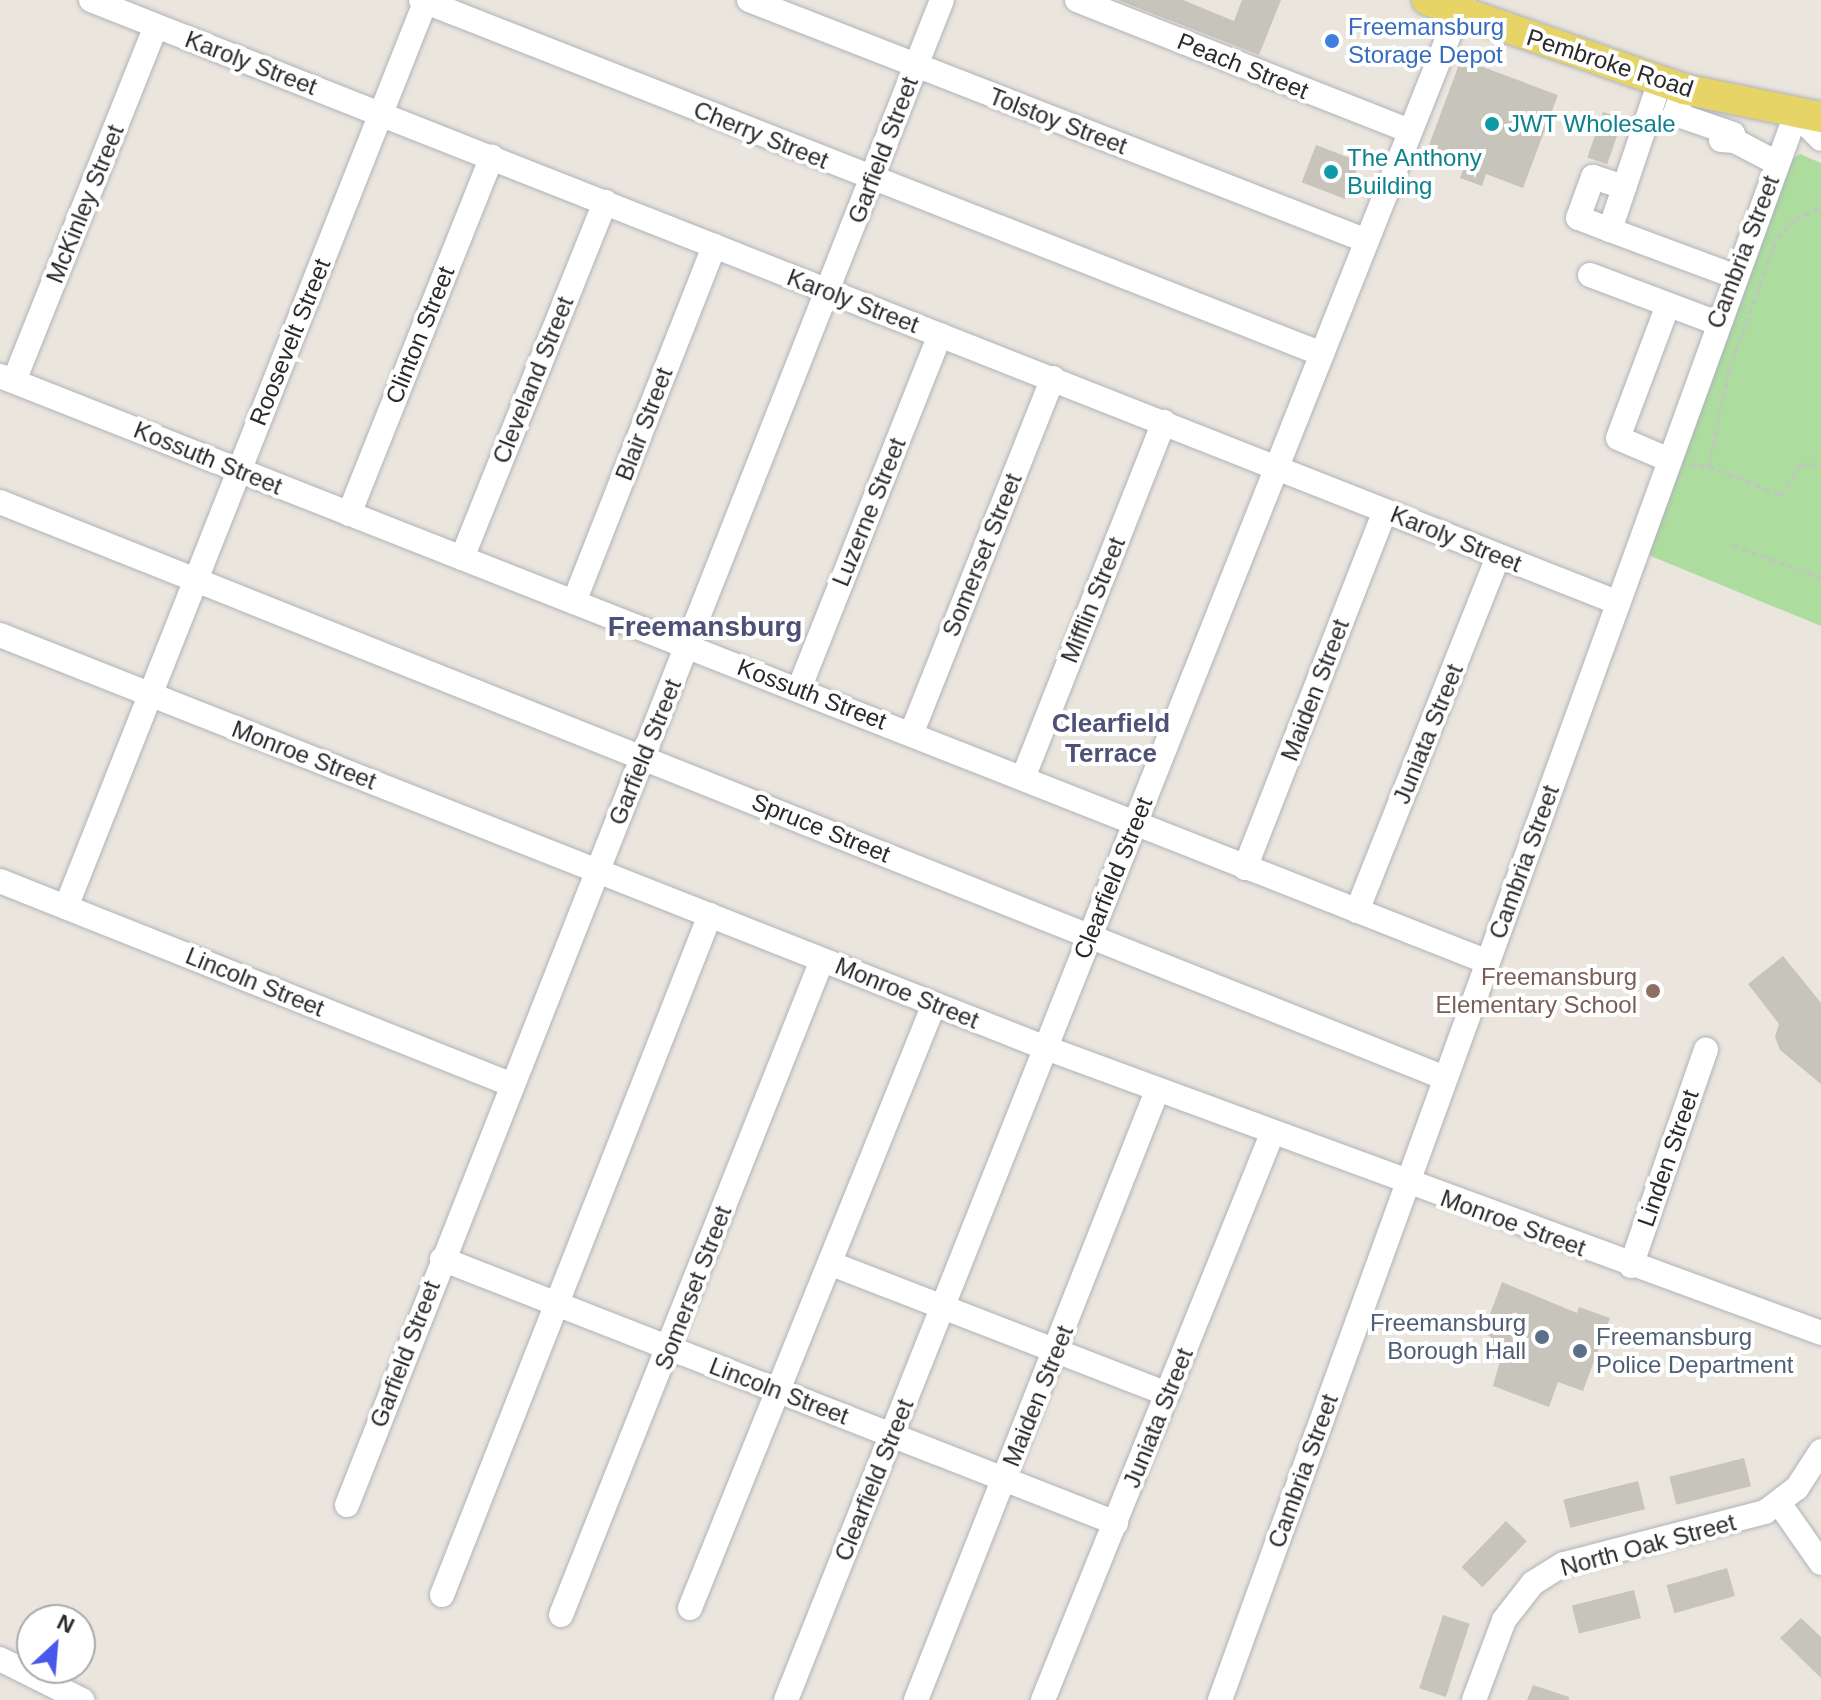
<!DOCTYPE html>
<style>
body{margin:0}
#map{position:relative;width:1821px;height:1700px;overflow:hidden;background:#ebe6dd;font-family:Helvetica,sans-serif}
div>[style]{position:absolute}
.green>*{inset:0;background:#addd9e}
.building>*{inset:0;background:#c7c4bb;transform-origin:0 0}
.path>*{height:3px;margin-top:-1.5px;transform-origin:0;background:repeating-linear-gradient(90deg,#c3c3c3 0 6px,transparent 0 10px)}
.roads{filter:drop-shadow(0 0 2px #b0b2bd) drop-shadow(0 0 2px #b0b2bd)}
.minor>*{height:24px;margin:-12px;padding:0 12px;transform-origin:12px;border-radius:12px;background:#fff}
.major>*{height:30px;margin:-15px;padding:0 15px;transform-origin:15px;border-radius:15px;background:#e6d467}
.dots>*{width:22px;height:22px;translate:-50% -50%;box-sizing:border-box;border:4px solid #fff;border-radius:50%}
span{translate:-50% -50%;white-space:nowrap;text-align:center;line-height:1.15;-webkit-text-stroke:8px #fff;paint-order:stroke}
.shop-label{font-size:24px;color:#366cbe}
.left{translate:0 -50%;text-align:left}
.street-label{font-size:24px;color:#2a2a2a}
.culture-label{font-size:24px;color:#0d838f}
.education-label{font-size:24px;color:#785e54}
.right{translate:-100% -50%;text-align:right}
.service-label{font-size:24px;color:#4e5e75}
.neighbourhood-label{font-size:26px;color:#4e5177;font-weight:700}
.quarter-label{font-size:28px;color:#4e5177;font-weight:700}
.north{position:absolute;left:16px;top:1604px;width:80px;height:80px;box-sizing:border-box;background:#fff;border:2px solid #aaa;border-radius:50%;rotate:26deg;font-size:22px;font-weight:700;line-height:32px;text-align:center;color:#2a2a2a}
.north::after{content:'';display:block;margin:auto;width:28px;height:36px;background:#4958ec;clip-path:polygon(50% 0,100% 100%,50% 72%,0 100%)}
</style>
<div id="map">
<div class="green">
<div style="clip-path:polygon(1800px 154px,1821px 163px,1821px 626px,1646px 554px,1791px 160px)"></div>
</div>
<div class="building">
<div style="clip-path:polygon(1118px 0,1183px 0,1234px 21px,1242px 0,1281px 0,1259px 55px)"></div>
<div style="clip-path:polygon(1461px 59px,1558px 95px,1523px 188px,1486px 174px,1482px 186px,1460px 178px,1464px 167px,1426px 153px)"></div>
<div style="left:1603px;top:112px;width:21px;height:48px;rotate:19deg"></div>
<div style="left:1316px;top:145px;width:47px;height:40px;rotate:21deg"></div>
<div style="clip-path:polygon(1783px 956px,1821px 1003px,1821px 1084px,1780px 1050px,1775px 1037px,1779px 1024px,1748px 984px)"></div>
<div style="clip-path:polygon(1502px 1282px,1577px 1313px,1579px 1307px,1610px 1318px,1583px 1391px,1558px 1382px,1549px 1407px,1493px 1386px,1500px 1361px,1484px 1355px,1491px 1337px,1483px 1333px)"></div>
<div style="left:1744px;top:1458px;width:29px;height:77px;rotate:76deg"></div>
<div style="left:1638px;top:1481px;width:29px;height:77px;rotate:76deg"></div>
<div style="left:1506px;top:1521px;width:29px;height:64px;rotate:44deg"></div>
<div style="left:1727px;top:1568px;width:29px;height:63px;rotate:74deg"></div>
<div style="left:1634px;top:1590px;width:29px;height:64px;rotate:76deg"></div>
<div style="left:1443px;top:1615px;width:28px;height:77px;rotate:18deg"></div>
<div style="clip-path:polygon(1801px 1618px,1821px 1637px,1821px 1678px,1780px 1638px)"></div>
<div style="clip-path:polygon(1533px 1685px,1569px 1697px,1569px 1700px,1527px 1700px)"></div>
</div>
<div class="path">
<div style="left:1689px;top:464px;width:20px;rotate:6deg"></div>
<div style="left:1709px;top:466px;width:78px;rotate:21.9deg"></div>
<div style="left:1781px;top:495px;width:37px;rotate:-57deg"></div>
<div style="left:1801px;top:464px;width:20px"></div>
<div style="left:1709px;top:466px;width:98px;rotate:-78.2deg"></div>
<div style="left:1729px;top:370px;width:140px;rotate:-70deg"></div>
<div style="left:1777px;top:238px;width:26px;rotate:-47deg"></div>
<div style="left:1795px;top:219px;width:29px;rotate:-25deg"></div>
<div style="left:1732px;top:545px;width:95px;rotate:19.8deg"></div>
</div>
<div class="roads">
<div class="minor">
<div style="left:91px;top:0;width:1640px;rotate:21.54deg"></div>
<div style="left:421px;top:0;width:968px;rotate:21.45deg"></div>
<div style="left:749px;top:0;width:663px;rotate:21.3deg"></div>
<div style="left:1077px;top:0;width:358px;rotate:21.5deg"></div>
<div style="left:1660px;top:81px;width:157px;rotate:108.6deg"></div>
<div style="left:1610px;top:230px;width:132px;rotate:20.4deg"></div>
<div style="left:1684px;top:89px;width:27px;rotate:110deg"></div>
<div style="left:1675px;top:114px;width:61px;rotate:19deg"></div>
<div style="left:1733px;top:134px;width:7px;rotate:74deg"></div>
<div style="left:1721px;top:140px;width:14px;rotate:4deg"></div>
<div style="left:1735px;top:141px;width:47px;rotate:27.6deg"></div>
<div style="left:1610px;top:230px;width:34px;rotate:-159deg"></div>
<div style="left:1578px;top:218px;width:44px;rotate:-69.9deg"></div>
<div style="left:1593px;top:177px;width:33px;rotate:18deg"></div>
<div style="left:1590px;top:275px;width:136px;rotate:20.7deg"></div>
<div style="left:0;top:376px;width:1599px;rotate:21.5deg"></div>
<div style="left:14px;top:381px;width:382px;rotate:-68.2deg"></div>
<div style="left:1667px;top:459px;width:53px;rotate:-156.8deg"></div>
<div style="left:1618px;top:438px;width:142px;rotate:-69.4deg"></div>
<div style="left:0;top:502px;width:1556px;rotate:21.73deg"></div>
<div style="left:349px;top:514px;width:385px;rotate:-68.2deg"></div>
<div style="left:462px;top:558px;width:384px;rotate:-68.1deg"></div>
<div style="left:574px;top:602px;width:383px;rotate:-68.5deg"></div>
<div style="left:0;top:635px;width:1125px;rotate:21.55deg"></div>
<div style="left:1046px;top:1048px;width:826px;rotate:20.19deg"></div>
<div style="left:799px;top:689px;width:381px;rotate:-68.3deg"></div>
<div style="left:912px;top:732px;width:381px;rotate:-68.3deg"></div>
<div style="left:1023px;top:778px;width:383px;rotate:-68.4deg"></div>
<div style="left:1245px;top:868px;width:383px;rotate:-68.6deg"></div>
<div style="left:0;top:881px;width:549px;rotate:21.7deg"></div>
<div style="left:66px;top:907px;width:976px;rotate:-68.35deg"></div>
<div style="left:1357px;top:911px;width:382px;rotate:-68.3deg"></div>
<div style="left:442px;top:1259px;width:724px;rotate:21.39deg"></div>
<div style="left:832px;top:1264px;width:360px;rotate:21.2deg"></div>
<div style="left:1631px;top:1266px;width:229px;rotate:-70.9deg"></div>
<div style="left:1779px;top:1503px;width:73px;rotate:55deg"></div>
<div style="left:347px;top:1505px;width:1618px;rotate:-68.43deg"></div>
<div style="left:442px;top:1595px;width:731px;rotate:-68.49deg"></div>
<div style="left:690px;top:1608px;width:651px;rotate:-68deg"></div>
<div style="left:561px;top:1615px;width:705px;rotate:-68.27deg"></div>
<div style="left:0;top:1659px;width:92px;rotate:26.6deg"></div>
<div style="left:786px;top:1700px;width:1830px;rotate:-68.29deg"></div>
<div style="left:916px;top:1700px;width:655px;rotate:-68.41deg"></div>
<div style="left:1043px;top:1700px;width:611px;rotate:-67.97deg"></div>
<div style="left:1220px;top:1700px;width:1687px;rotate:-70.04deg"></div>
<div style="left:1796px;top:114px;width:35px;rotate:45deg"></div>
<div style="left:1474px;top:1700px;width:85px;rotate:-69.4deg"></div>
<div style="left:1504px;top:1620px;width:47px;rotate:-51.9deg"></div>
<div style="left:1533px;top:1583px;width:36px;rotate:-32deg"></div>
<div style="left:1564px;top:1564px;width:208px;rotate:-14.5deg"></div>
<div style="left:1765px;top:1512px;width:40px;rotate:-37deg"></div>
<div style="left:1797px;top:1488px;width:44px;rotate:-57deg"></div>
</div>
<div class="major">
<div style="left:1427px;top:0;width:272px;rotate:19.1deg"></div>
<div style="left:1684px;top:89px;width:140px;rotate:11.6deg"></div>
</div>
</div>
<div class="dots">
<div style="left:1332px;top:41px;background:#3f7fe0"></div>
<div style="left:1492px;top:124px;background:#0f9aa8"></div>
<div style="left:1331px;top:172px;background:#0f9aa8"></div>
<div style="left:1653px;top:991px;background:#8d6e63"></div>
<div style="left:1542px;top:1337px;background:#5c6f8a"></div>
<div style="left:1580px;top:1351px;background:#5c6f8a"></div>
</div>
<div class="shop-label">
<span class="left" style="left:1348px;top:41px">Freemansburg<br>Storage Depot</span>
</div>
<div class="street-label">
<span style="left:251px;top:63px;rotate:21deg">Karoly Street</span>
<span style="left:1610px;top:63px;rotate:18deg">Pembroke Road</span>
<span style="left:1243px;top:66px;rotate:22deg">Peach Street</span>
<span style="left:1058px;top:121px;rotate:21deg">Tolstoy Street</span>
<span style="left:761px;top:135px;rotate:22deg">Cherry Street</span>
<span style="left:883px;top:150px;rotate:-69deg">Garfield Street</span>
<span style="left:85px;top:204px;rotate:-68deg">McKinley Street</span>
<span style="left:1743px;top:252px;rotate:-69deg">Cambria Street</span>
<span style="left:853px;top:301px;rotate:21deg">Karoly Street</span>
<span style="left:420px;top:335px;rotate:-68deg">Clinton Street</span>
<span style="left:290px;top:342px;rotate:-68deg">Roosevelt Street</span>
<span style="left:533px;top:380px;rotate:-68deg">Cleveland Street</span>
<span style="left:644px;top:424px;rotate:-69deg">Blair Street</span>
<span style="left:208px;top:458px;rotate:22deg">Kossuth Street</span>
<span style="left:869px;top:512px;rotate:-68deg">Luzerne Street</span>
<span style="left:1456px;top:539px;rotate:22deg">Karoly Street</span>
<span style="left:982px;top:555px;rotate:-68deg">Somerset Street</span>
<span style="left:1093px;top:600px;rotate:-68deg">Mifflin Street</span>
<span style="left:1315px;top:690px;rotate:-69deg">Maiden Street</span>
<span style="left:812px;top:694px;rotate:21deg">Kossuth Street</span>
<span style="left:1428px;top:734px;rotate:-68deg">Juniata Street</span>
<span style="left:645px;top:752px;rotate:-68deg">Garfield Street</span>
<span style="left:304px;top:755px;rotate:21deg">Monroe Street</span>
<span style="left:821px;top:828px;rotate:22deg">Spruce Street</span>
<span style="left:1524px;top:862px;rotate:-70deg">Cambria Street</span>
<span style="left:1113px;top:878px;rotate:-68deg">Clearfield Street</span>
<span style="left:255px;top:982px;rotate:22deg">Lincoln Street</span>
<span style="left:907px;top:993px;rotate:22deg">Monroe Street</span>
<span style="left:1668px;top:1158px;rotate:-71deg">Linden Street</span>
<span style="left:1513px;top:1223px;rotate:20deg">Monroe Street</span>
<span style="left:693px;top:1288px;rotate:-69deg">Somerset Street</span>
<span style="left:405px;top:1354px;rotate:-69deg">Garfield Street</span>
<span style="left:779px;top:1391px;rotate:21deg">Lincoln Street</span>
<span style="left:1038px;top:1396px;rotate:-68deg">Maiden Street</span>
<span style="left:1158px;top:1418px;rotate:-68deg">Juniata Street</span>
<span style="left:1303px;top:1471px;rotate:-70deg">Cambria Street</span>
<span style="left:874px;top:1480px;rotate:-68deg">Clearfield Street</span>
<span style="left:1648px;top:1545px;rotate:-15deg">North Oak Street</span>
</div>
<div class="culture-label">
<span class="left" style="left:1508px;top:124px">JWT Wholesale</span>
<span class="left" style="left:1347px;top:172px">The Anthony<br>Building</span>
</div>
<div class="education-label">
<span class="right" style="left:1637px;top:991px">Freemansburg<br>Elementary School</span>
</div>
<div class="service-label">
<span class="right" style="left:1526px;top:1337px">Freemansburg<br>Borough Hall</span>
<span class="left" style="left:1596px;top:1351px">Freemansburg<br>Police Department</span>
</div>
<div class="neighbourhood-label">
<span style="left:1111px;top:739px">Clearfield<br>Terrace</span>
</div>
<div class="quarter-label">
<span style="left:705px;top:627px">Freemansburg</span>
</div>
<div class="north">N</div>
</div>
